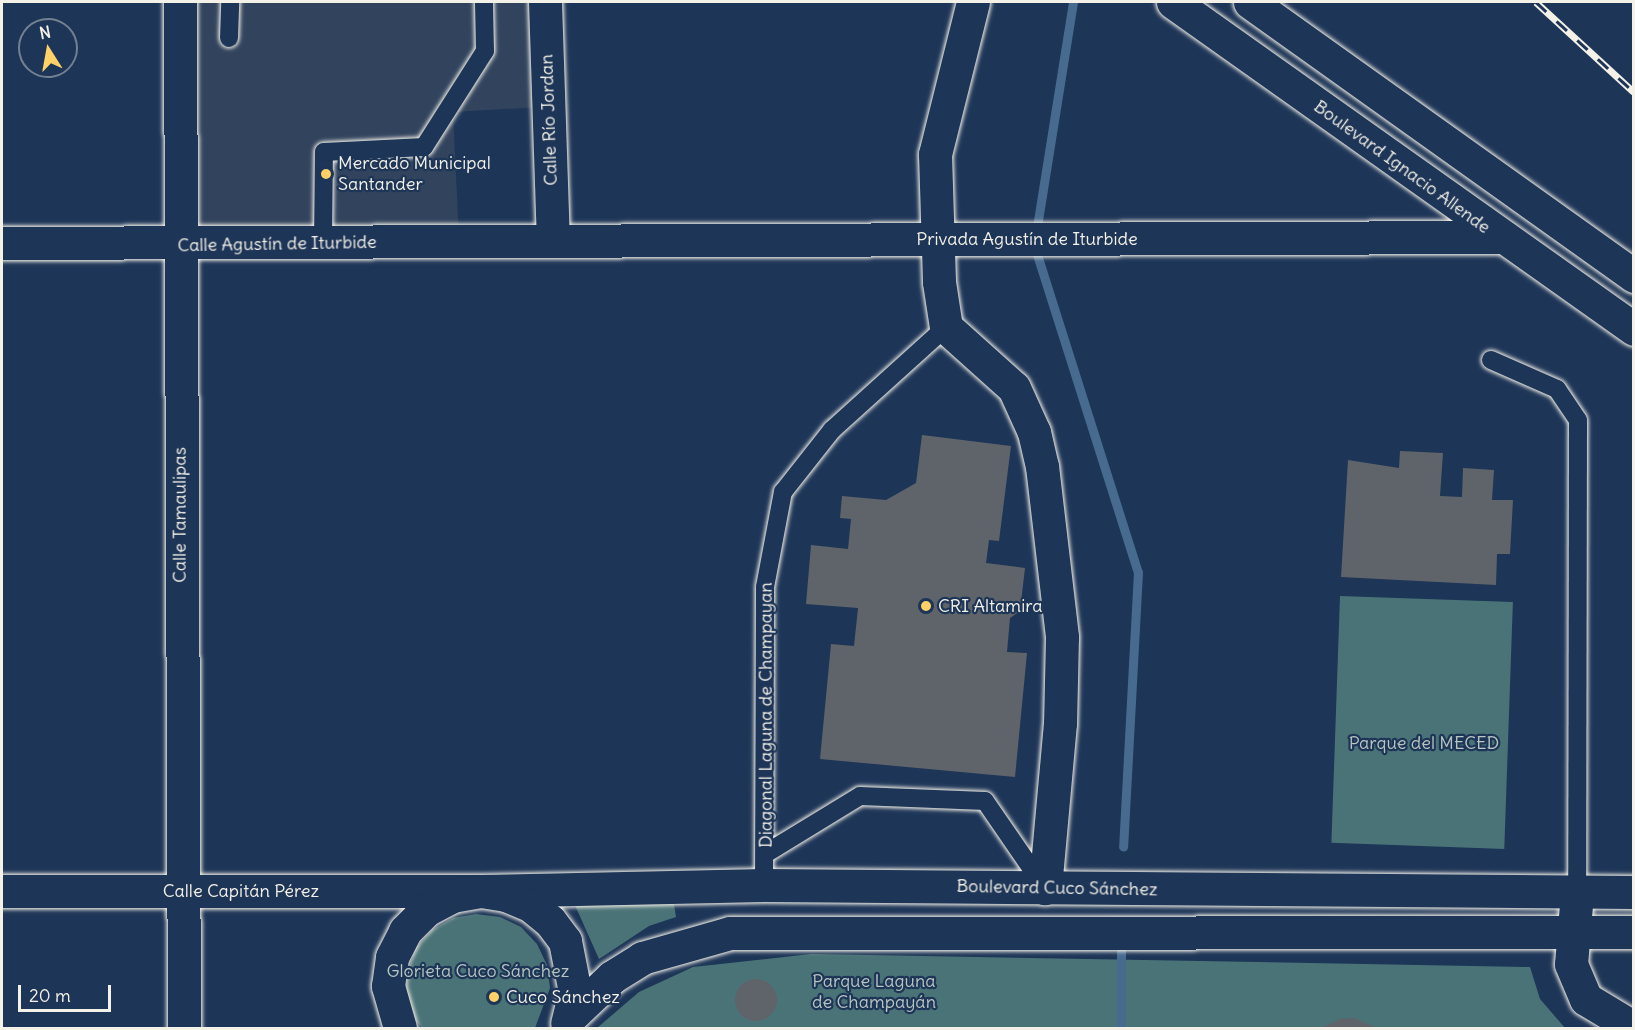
<!DOCTYPE html>
<meta charset="utf-8">
<style>
body{margin:0}
#map{position:relative;width:1635px;height:1030px;overflow:hidden;background:#1d3557;font-family:Delius,sans-serif}
div>[style]{position:absolute}
.built>*{inset:0;background:#31435d}
.green>*{inset:0;background:#4a7377;transform-origin:0 0}
.stream>*{height:9px;margin:-4.5px;padding:0 4.5px;transform-origin:4.5px;border-radius:4.5px;background:#476b8f}
.building>*{inset:0;background:#5f646a}
.round{border-radius:50%}
.roads{filter:drop-shadow(0 0 2px #f4f1e8) drop-shadow(0 0 2px #f4f1e8)}
.lane>*{height:18px;margin:-9px;padding:0 9px;transform-origin:9px;border-radius:9px;background:#1d3557}
.street>*{height:33px;margin:-16.5px;padding:0 16.5px;transform-origin:16.5px;border-radius:16.5px;background:#1d3557}
.secondary>*{height:33px;margin:-16.5px;padding:0 16.5px;transform-origin:16.5px;border-radius:16.5px;background:#1d3557}
.rail>*{height:7px;margin-top:-3.5px;transform-origin:0;background:repeating-linear-gradient(90deg,#1d3557 0 14px,#f4f1e8 0 28px);box-sizing:border-box;border-block:2px solid #f4f1e8}
.dots>*{width:16px;height:16px;translate:-50% -50%;box-sizing:border-box;border:3px solid #1d3557;border-radius:50%}
span{translate:-50% -50%;white-space:nowrap;text-align:center;line-height:1.15;-webkit-text-stroke:4.5px #1d3557;paint-order:stroke}
.street-label{font-size:18px;color:#f4f1e8}
.poi-label{font-size:18px;color:#f4f1e8}
.left{translate:0 -50%;text-align:left}
.park-label{font-size:18px;color:#b8c5c0}
.frame{position:absolute;inset:0;border:3px solid #f4f1e8;pointer-events:none}
.north{position:absolute;left:18px;top:18px;width:60px;height:60px;box-sizing:border-box;background:#1d3557;border:2px solid #738091;border-radius:50%;rotate:349deg;font-size:16px;font-weight:700;line-height:24px;text-align:center;color:#f4f1e8}
.north::after{content:'';display:block;margin:auto;width:21px;height:27px;background:#ffd166;clip-path:polygon(50% 0,100% 100%,50% 72%,0 100%)}
.scale{position:absolute;left:18px;top:985px;width:93px;height:27px;box-sizing:border-box;border:3px solid #f4f1e8;border-top:0;padding-left:8px;font-size:18px;line-height:21px;white-space:nowrap;color:#f4f1e8;-webkit-text-stroke:4px #1d3557;paint-order:stroke}
</style>
<div id="map">
<div class="built">
<div style="clip-path:polygon(196px 2px,540px 2px,542px 107px,453px 112px,459px 237px,196px 238px)"></div>
</div>
<div class="green">
<div style="left:1340px;top:596px;width:173px;height:247px;rotate:2deg"></div>
<div style="clip-path:polygon(574px 903px,674px 904px,676px 917px,649px 926px,599px 959px)"></div>
<div style="clip-path:polygon(476px 914px,500px 917px,521px 927px,537px 944px,547px 965px,550px 988px,535px 1028px,422px 1028px,414px 1018px,406px 995px,408px 971px,416px 948px,432px 930px,453px 918px)"></div>
<div style="clip-path:polygon(811px 954px,1530px 967px,1540px 999px,1565px 1028px,597px 1028px,639px 992px,693px 967px)"></div>
</div>
<div class="stream">
<div style="left:1073px;top:2px;width:246px;rotate:99.1deg"></div>
<div style="left:1034px;top:245px;width:343px;rotate:72.4deg"></div>
<div style="left:1138px;top:572px;width:275px;rotate:93.1deg"></div>
<div style="left:1121px;top:950px;width:78px;rotate:90deg"></div>
</div>
<div class="building">
<div style="clip-path:polygon(922px 435px,1011px 446px,999px 541px,989px 540px,986px 563px,1025px 568px,1020px 611px,1010px 618px,1007px 652px,1027px 653px,1015px 777px,820px 759px,831px 644px,854px 646px,858px 608px,806px 604px,811px 545px,848px 549px,851px 519px,840px 518px,842px 496px,886px 500px,916px 483px)"></div>
<div style="clip-path:polygon(1400px 451px,1443px 453px,1440px 496px,1462px 497px,1463px 468px,1494px 470px,1492px 500px,1513px 500px,1510px 554px,1497px 554px,1496px 585px,1341px 577px,1348px 460px,1399px 468px)"></div>
<div class="round" style="left:735px;top:979px;width:42px;height:42px"></div>
<div style="clip-path:polygon(1354px 1018px,1377px 1028px,1321px 1028px,1340px 1019px)"></div>
</div>
<div class="roads">
<div class="lane">
<div style="left:229px;top:38px;width:36px;rotate:-88deg"></div>
<div style="left:323px;top:243px;width:91px;rotate:-89.4deg"></div>
<div style="left:324px;top:152px;width:100px;rotate:-2.9deg"></div>
<div style="left:424px;top:147px;width:114px;rotate:-57.6deg"></div>
<div style="left:485px;top:51px;width:49px;rotate:-91.2deg"></div>
<div style="left:1491px;top:360px;width:72px;rotate:23.7deg"></div>
<div style="left:1557px;top:389px;width:37px;rotate:56deg"></div>
<div style="left:1578px;top:420px;width:473px;rotate:90.1deg"></div>
<div style="left:765px;top:854px;width:111px;rotate:-31.4deg"></div>
<div style="left:860px;top:796px;width:125px;rotate:2.3deg"></div>
<div style="left:985px;top:801px;width:104px;rotate:55.5deg"></div>
<div style="left:764px;top:885px;width:298px;rotate:-89.8deg"></div>
<div style="left:765px;top:587px;width:97px;rotate:-79.3deg"></div>
<div style="left:783px;top:492px;width:79px;rotate:-51.7deg"></div>
<div style="left:832px;top:430px;width:154px;rotate:-42.1deg"></div>
</div>
<div class="street">
<div style="left:180px;top:2px;width:1026px;rotate:89.78deg"></div>
<div style="left:545px;top:2px;width:237px;rotate:88.1deg"></div>
<div style="left:973px;top:2px;width:157px;rotate:104deg"></div>
<div style="left:935px;top:154px;width:128px;rotate:88.2deg"></div>
<div style="left:939px;top:282px;width:46px;rotate:81.2deg"></div>
<div style="left:946px;top:327px;width:91px;rotate:41.9deg"></div>
<div style="left:1014px;top:388px;width:48px;rotate:65.6deg"></div>
<div style="left:1034px;top:432px;width:35px;rotate:77deg"></div>
<div style="left:1042px;top:466px;width:172px;rotate:83.3deg"></div>
<div style="left:1062px;top:637px;width:86px;rotate:91.3deg"></div>
<div style="left:1060px;top:723px;width:166px;rotate:95.2deg"></div>
<div style="left:2px;top:243px;width:1498px;rotate:-0.23deg"></div>
<div style="left:1577px;top:893px;width:71px;rotate:94.8deg"></div>
<div style="left:1571px;top:964px;width:38px;rotate:67deg"></div>
<div style="left:1586px;top:999px;width:56px;rotate:31.1deg"></div>
</div>
<div class="secondary">
<div style="left:1173px;top:2px;width:565px;rotate:35.35deg"></div>
<div style="left:1250px;top:2px;width:472px;rotate:35.5deg"></div>
<div style="left:2px;top:891px;width:479px"></div>
<div style="left:481px;top:891px;width:283px;rotate:-1.2deg"></div>
<div style="left:764px;top:885px;width:870px;rotate:0.46deg"></div>
<div style="left:570px;top:1017px;width:58px;rotate:-43.6deg"></div>
<div style="left:612px;top:977px;width:36px;rotate:-32deg"></div>
<div style="left:642px;top:958px;width:91px;rotate:-15.9deg"></div>
<div style="left:730px;top:933px;width:904px;rotate:-0.06deg"></div>
<div style="left:400px;top:1028px;width:44px;rotate:-105.9deg"></div>
<div style="left:388px;top:986px;width:29px;rotate:-82deg"></div>
<div style="left:392px;top:957px;width:29px;rotate:-63deg"></div>
<div style="left:405px;top:931px;width:30px;rotate:-45deg"></div>
<div style="left:426px;top:910px;width:30px;rotate:-28deg"></div>
<div style="left:452px;top:896px;width:29px;rotate:-10deg"></div>
<div style="left:481px;top:891px;width:25px;rotate:9deg"></div>
<div style="left:506px;top:895px;width:26px;rotate:23deg"></div>
<div style="left:530px;top:905px;width:26px;rotate:39deg"></div>
<div style="left:550px;top:921px;width:25px;rotate:53deg"></div>
<div style="left:565px;top:941px;width:52px;rotate:78.9deg"></div>
<div style="left:575px;top:992px;width:32px;rotate:104deg"></div>
</div>
</div>
<div class="rail">
<div style="left:1536px;top:2px;width:133px;rotate:42.6deg"></div>
</div>
<div class="dots">
<div style="left:326px;top:174px;background:#ffd166"></div>
<div style="left:926px;top:606px;background:#ffd166"></div>
<div style="left:494px;top:997px;background:#ffd166"></div>
</div>
<div class="street-label">
<span style="left:549px;top:120px;rotate:-92deg">Calle Río Jordan</span>
<span style="left:1402px;top:167px;rotate:36deg">Boulevard Ignacio Allende</span>
<span style="left:1027px;top:239px">Privada Agustín de Iturbide</span>
<span style="left:277px;top:244px;rotate:-1deg">Calle Agustín de Iturbide</span>
<span style="left:180px;top:515px;rotate:-90deg">Calle Tamaulipas</span>
<span style="left:766px;top:715px;rotate:-90deg">Diagonal Laguna de Champayan</span>
<span style="left:1057px;top:888px;rotate:1deg">Boulevard Cuco Sánchez</span>
<span style="left:241px;top:891px">Calle Capitán Pérez</span>
</div>
<div class="poi-label">
<span class="left" style="left:338px;top:174px">Mercado Municipal<br>Santander</span>
<span class="left" style="left:938px;top:606px">CRI Altamira</span>
<span class="left" style="left:506px;top:997px">Cuco Sánchez</span>
</div>
<div class="park-label">
<span style="left:1424px;top:743px">Parque del MECED</span>
<span style="left:478px;top:971px">Glorieta Cuco Sánchez</span>
<span style="left:874px;top:992px">Parque Laguna<br>de Champayán</span>
</div>
<div class="frame"></div>
<div class="north">N</div>
<div class="scale">20 m</div>
</div>
